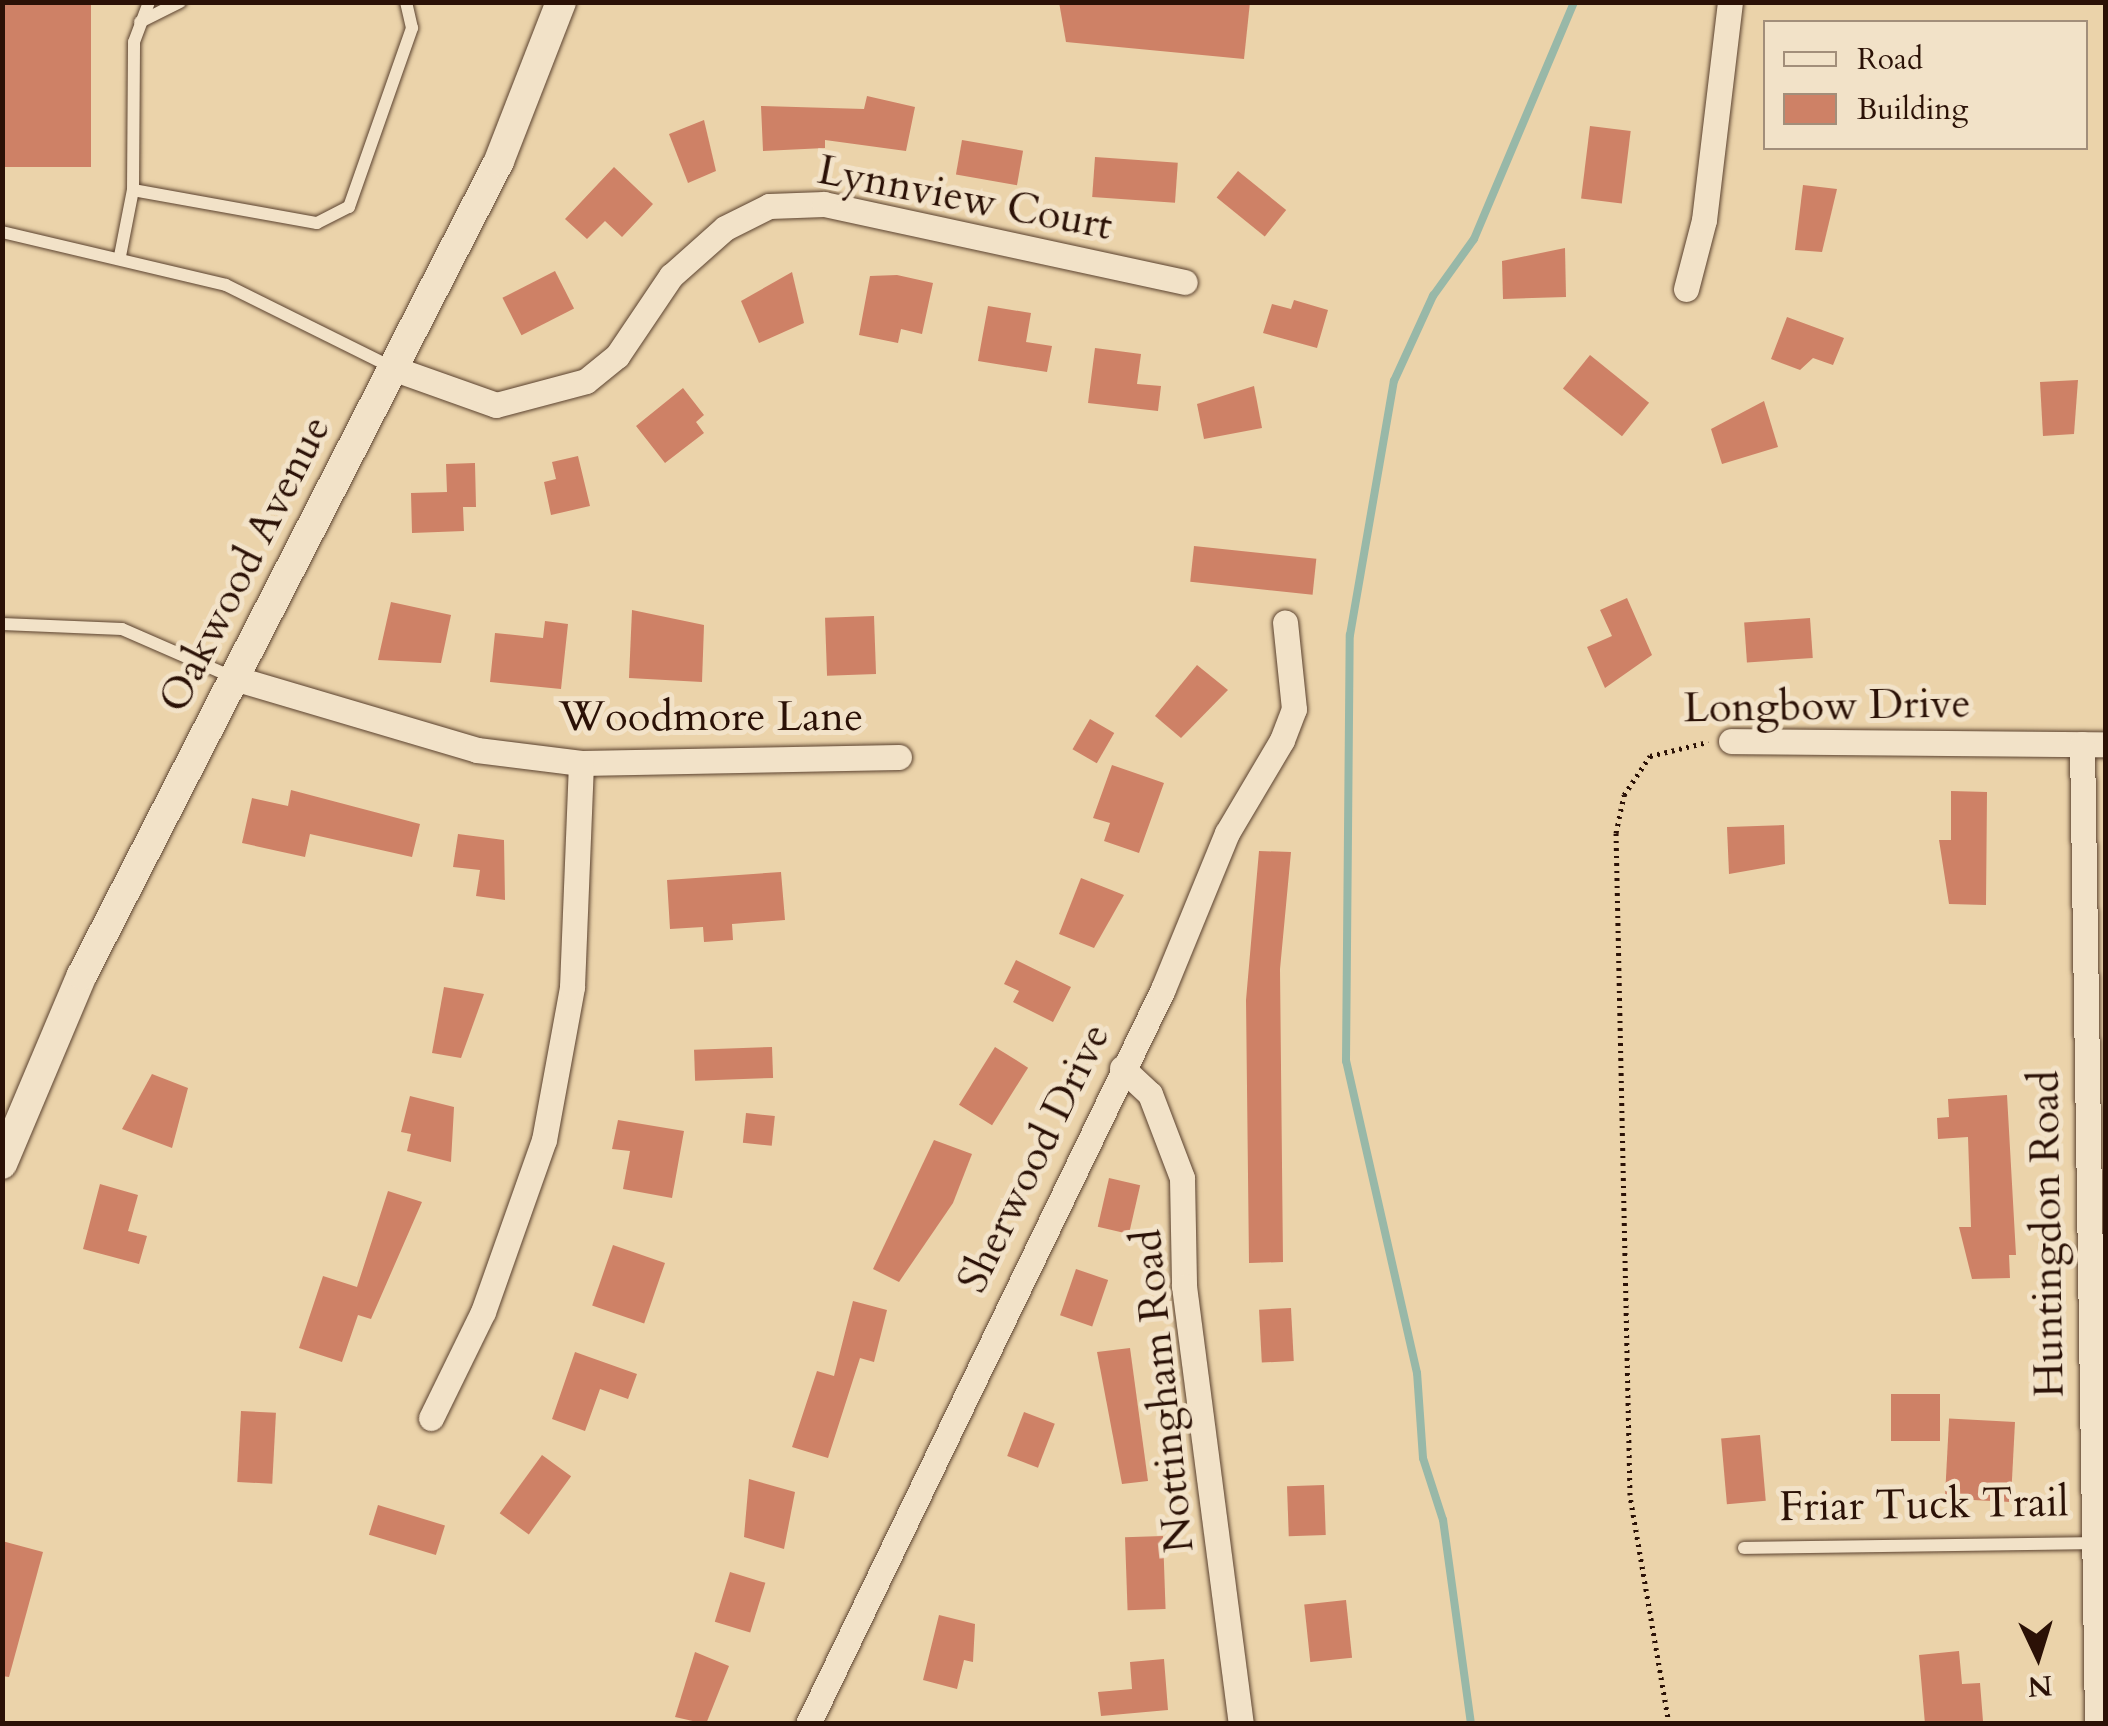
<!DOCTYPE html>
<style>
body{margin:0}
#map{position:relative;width:2108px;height:1726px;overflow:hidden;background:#ebd3aa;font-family:Cardo,serif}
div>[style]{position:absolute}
.stream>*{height:8px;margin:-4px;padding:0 4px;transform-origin:4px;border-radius:4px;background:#98b8a8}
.building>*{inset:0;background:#ce8166;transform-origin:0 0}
.path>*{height:5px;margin-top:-2.5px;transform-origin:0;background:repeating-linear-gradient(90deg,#2b1106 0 2.5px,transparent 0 7.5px)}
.roads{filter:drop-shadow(0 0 2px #5b422f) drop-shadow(0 0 2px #5b422f)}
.service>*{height:12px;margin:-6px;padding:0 6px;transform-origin:6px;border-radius:6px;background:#f2e2c8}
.minor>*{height:25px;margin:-12.5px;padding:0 12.5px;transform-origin:12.5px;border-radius:12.5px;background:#f2e2c8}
.tertiary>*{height:30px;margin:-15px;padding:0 15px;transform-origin:15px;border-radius:15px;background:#f2e2c8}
span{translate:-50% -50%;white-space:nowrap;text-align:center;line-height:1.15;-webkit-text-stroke:10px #f2e2c8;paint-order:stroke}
.street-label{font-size:42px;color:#2b1106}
.frame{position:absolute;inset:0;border:5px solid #2b1106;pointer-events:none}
.legend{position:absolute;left:1763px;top:20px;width:325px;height:130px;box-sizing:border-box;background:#f2e2c8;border:2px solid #a28e7a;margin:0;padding:12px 18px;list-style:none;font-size:30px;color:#2b1106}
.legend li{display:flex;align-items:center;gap:20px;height:50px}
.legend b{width:50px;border:2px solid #a28e7a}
.north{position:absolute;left:1988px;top:1606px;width:100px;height:100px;-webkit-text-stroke:8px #f2e2c8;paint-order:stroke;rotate:176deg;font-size:28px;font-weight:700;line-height:40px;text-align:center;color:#2b1106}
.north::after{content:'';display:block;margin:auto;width:35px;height:45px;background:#2b1106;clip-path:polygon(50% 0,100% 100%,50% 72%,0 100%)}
</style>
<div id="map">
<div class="stream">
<div style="left:1471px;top:1724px;width:206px;rotate:-97.8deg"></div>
<div style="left:1443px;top:1520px;width:65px;rotate:-107.9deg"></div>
<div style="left:1423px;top:1458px;width:85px;rotate:-94deg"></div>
<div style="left:1417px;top:1373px;width:320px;rotate:-102.8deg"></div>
<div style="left:1346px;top:1061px;width:426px;rotate:-89.5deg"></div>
<div style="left:1350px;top:635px;width:258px;rotate:-80.2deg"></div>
<div style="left:1394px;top:381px;width:94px;rotate:-65.4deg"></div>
<div style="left:1433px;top:296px;width:70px;rotate:-54.3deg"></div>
<div style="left:1474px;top:239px;width:257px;rotate:-67.1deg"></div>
</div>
<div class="building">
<div style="left:2px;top:2px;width:89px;height:165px"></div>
<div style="clip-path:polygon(1059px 2px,1250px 2px,1244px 59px,1066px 42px)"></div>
<div style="clip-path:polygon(867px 96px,915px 107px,906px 151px,825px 140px,825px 148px,763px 151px,761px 106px,864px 109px)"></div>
<div style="clip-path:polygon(704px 120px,716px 171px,688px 183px,669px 134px)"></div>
<div style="left:1590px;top:126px;width:41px;height:73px;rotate:7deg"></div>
<div style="left:962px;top:140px;width:62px;height:35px;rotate:10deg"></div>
<div style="left:1095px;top:157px;width:83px;height:40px;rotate:4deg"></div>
<div style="clip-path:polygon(614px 167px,653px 204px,622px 237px,605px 221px,587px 239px,565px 219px)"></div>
<div style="left:1238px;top:171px;width:62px;height:34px;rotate:39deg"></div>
<div style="clip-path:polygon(1803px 185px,1837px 189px,1822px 252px,1795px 250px)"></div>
<div style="clip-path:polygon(1565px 248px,1566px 297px,1503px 299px,1502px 261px)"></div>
<div style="left:555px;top:271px;width:42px;height:59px;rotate:63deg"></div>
<div style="clip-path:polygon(792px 272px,804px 323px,759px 343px,741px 301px)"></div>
<div style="clip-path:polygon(897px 275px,933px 283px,922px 334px,901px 329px,898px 343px,859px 335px,870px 276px)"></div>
<div style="clip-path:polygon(1294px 300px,1328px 310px,1317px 348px,1263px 333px,1272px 304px,1291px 309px)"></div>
<div style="clip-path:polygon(988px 306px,1031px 313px,1026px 342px,1052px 346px,1047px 372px,978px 361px)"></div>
<div style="clip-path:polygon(1787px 317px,1844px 338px,1833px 365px,1813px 358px,1800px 370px,1771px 359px)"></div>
<div style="clip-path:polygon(1095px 348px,1141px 354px,1137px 384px,1161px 386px,1158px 411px,1088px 403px)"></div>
<div style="left:1590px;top:355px;width:76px;height:43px;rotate:39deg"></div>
<div style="clip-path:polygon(2078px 380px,2074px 434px,2043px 436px,2040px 382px)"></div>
<div style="clip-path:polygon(1254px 386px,1262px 428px,1204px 439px,1197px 404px)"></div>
<div style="clip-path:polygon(683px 388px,704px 415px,696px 422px,704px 433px,665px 463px,636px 426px)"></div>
<div style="clip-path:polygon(1764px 401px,1778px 447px,1722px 464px,1711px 429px)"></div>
<div style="clip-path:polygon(578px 456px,590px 506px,551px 515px,544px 482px,556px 479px,552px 462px)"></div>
<div style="clip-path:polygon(475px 463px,476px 507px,463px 507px,464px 531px,412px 533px,411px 493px,447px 492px,446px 464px)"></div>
<div style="left:1194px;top:546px;width:123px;height:36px;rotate:6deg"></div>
<div style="clip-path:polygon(1627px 598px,1652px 655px,1605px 688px,1587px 647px,1612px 636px,1600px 610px)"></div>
<div style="clip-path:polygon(391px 602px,451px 615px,441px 663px,378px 660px)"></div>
<div style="clip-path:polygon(632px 610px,704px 625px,702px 682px,629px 678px)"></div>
<div style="left:874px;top:616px;width:58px;height:49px;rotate:88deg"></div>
<div style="left:1810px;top:618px;width:40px;height:66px;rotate:86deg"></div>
<div style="clip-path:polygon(545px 621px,568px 624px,561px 689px,490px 682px,495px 633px,543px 638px)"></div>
<div style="clip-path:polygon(1197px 665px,1228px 690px,1181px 738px,1155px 716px)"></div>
<div style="left:1090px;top:719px;width:28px;height:35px;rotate:30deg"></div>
<div style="clip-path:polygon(1112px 765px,1164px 783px,1139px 853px,1104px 841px,1110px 823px,1093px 818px)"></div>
<div style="clip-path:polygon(291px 790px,420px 824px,412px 857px,310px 834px,305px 857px,242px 843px,252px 798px,288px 806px)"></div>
<div style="clip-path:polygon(1951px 791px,1987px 792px,1986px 905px,1949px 904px,1939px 840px,1951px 840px)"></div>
<div style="clip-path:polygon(1784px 825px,1785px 864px,1729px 874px,1727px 827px)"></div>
<div style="clip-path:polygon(458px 834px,504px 840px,505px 900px,476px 896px,480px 870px,453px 867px)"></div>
<div style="clip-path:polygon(1259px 851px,1291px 852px,1280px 969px,1283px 1262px,1249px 1263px,1246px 1000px)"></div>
<div style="clip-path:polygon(781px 872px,785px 920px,732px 924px,733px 940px,704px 942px,703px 927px,670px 929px,667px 880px)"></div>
<div style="clip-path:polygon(1081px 878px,1124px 895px,1094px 948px,1059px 934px)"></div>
<div style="clip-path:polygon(1016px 960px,1071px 987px,1053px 1022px,1013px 1002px,1019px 991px,1004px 984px)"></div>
<div style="clip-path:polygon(444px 987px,484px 994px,461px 1058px,432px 1053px)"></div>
<div style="left:772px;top:1047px;width:31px;height:78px;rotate:88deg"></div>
<div style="left:995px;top:1047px;width:39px;height:68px;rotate:32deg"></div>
<div style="clip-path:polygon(152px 1074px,188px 1088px,172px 1148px,122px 1129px)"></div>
<div style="clip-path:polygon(2007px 1095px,2016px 1255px,2009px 1255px,2010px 1278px,1972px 1279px,1959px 1227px,1971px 1227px,1968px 1137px,1938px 1139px,1937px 1118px,1949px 1117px,1948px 1099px)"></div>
<div style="clip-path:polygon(410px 1096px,454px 1107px,451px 1162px,407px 1151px,411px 1134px,401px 1132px)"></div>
<div style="left:746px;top:1113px;width:29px;height:30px;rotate:6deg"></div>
<div style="clip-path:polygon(618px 1120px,684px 1131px,672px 1198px,623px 1189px,630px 1151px,612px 1149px)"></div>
<div style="clip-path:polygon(934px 1140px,972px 1154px,953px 1203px,899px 1282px,873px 1269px)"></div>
<div style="left:1109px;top:1178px;width:32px;height:50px;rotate:13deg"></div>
<div style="clip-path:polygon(100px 1184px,138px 1195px,128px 1231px,147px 1236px,139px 1264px,83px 1249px)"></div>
<div style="clip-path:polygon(388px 1191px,422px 1202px,371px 1319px,358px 1315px,342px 1362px,299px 1348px,323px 1276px,357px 1287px)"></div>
<div style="left:613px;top:1245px;width:55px;height:64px;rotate:19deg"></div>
<div style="left:1076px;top:1269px;width:34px;height:49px;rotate:19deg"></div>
<div style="clip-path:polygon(853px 1301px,887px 1310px,874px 1362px,860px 1358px,828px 1458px,792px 1447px,817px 1371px,834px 1376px)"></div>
<div style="left:1291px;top:1308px;width:53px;height:32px;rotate:87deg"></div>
<div style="clip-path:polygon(1130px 1348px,1148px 1481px,1122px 1484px,1097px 1352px)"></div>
<div style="clip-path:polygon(575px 1352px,637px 1374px,628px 1399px,600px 1389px,585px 1431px,552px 1419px)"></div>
<div style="left:1940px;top:1394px;width:47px;height:49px;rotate:90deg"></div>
<div style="left:241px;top:1411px;width:35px;height:71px;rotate:3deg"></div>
<div style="left:1024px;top:1412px;width:33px;height:47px;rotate:21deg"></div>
<div style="left:2015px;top:1422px;width:80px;height:66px;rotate:93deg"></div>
<div style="left:1760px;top:1435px;width:66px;height:39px;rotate:85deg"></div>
<div style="left:542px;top:1455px;width:36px;height:72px;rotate:36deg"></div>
<div style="clip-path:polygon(749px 1479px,795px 1492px,784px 1549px,744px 1537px)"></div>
<div style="left:1324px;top:1485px;width:50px;height:37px;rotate:88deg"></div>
<div style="left:378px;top:1505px;width:70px;height:31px;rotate:17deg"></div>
<div style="left:1163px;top:1536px;width:73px;height:38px;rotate:88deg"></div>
<div style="clip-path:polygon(2px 1541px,43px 1552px,9px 1677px,2px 1676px)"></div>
<div style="left:730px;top:1572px;width:37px;height:52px;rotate:17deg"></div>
<div style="left:1346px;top:1600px;width:58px;height:42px;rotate:84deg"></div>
<div style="clip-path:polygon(939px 1615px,975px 1624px,973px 1662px,964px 1660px,957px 1689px,923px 1680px)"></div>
<div style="clip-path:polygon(1959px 1651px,1962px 1684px,1980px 1683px,1983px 1721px,1925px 1724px,1919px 1655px)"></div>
<div style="clip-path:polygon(695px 1652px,729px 1666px,706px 1724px,675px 1717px)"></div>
<div style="clip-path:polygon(1164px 1659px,1168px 1710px,1101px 1716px,1098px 1692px,1132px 1689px,1130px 1662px)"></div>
</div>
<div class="path">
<div style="left:1669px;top:1724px;width:232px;rotate:-99.7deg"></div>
<div style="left:1630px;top:1495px;width:662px;rotate:-91.21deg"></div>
<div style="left:1616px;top:833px;width:39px;rotate:-78deg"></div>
<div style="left:1624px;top:795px;width:47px;rotate:-56.3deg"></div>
<div style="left:1650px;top:756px;width:60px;rotate:-13.6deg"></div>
</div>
<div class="roads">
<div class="service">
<div style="left:140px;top:22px;width:45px;rotate:-26.6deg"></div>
<div style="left:133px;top:190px;width:187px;rotate:10.2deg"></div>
<div style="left:317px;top:223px;width:36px;rotate:-27deg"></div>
<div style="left:349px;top:207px;width:190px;rotate:-70.6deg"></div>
<div style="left:412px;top:28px;width:27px;rotate:-103deg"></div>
<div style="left:2px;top:232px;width:230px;rotate:13.3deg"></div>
<div style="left:226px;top:285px;width:186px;rotate:26.4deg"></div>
<div style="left:120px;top:256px;width:67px;rotate:-78.9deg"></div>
<div style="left:133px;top:190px;width:148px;rotate:-89.6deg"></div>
<div style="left:134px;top:42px;width:43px;rotate:-69.4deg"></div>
<div style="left:2px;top:624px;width:120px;rotate:2.4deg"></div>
<div style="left:122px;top:629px;width:122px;rotate:23.6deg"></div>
<div style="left:1744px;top:1548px;width:350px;rotate:-0.8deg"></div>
</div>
<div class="minor">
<div style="left:1686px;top:289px;width:71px;rotate:-75.4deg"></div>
<div style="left:1704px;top:220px;width:220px;rotate:-83.2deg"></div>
<div style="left:395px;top:369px;width:107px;rotate:19.6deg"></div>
<div style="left:496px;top:405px;width:93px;rotate:-14.9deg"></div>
<div style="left:586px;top:381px;width:40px;rotate:-39deg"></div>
<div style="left:617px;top:356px;width:97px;rotate:-56deg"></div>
<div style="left:671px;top:276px;width:72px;rotate:-41.6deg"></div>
<div style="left:725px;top:228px;width:49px;rotate:-26.6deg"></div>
<div style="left:769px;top:206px;width:55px;rotate:-2.1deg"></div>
<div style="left:824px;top:204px;width:369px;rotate:12.2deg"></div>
<div style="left:234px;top:678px;width:253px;rotate:16.5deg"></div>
<div style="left:477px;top:750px;width:105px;rotate:7.1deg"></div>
<div style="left:581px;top:763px;width:318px;rotate:-1.1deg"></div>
<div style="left:1731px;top:741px;width:375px;rotate:0.5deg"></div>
<div style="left:2082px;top:744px;width:980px;rotate:89.12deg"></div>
<div style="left:1122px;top:1068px;width:38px;rotate:43deg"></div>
<div style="left:1150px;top:1094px;width:90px;rotate:69.1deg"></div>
<div style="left:1182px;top:1178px;width:108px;rotate:88.9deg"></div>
<div style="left:1184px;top:1286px;width:442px;rotate:82.6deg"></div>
<div style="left:431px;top:1418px;width:118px;rotate:-63.9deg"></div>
<div style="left:483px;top:1312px;width:182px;rotate:-70.5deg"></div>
<div style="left:544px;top:1140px;width:156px;rotate:-79.6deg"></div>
<div style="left:572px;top:987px;width:224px;rotate:-87.7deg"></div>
<div style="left:808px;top:1724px;width:816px;rotate:-64.22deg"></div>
<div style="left:1163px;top:989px;width:169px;rotate:-67.7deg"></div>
<div style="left:1227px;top:833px;width:108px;rotate:-59.4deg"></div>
<div style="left:1282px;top:740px;width:33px;rotate:-69deg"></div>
<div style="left:1294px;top:709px;width:87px;rotate:-95.9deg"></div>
</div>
<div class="tertiary">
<div style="left:2px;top:1164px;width:205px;rotate:-67.1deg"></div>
<div style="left:82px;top:975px;width:915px;rotate:-62.87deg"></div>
<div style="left:499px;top:161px;width:171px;rotate:-68.7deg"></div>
</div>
</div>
<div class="street-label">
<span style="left:965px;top:198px;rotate:11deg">Lynnview Court</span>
<span style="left:245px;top:564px;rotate:-63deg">Oakwood Avenue</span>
<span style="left:1827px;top:706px;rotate:-1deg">Longbow Drive</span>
<span style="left:711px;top:717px">Woodmore Lane</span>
<span style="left:1034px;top:1158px;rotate:-64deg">Sherwood Drive</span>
<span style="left:2047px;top:1234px;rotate:-91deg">Huntingdon Road</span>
<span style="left:1163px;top:1391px;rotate:-96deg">Nottingham Road</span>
<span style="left:1924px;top:1505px;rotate:-1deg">Friar Tuck Trail</span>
</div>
<div class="frame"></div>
<ul class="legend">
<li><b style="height:12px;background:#f2e2c8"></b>Road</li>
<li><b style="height:28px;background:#ce8166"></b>Building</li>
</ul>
<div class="north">N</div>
</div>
